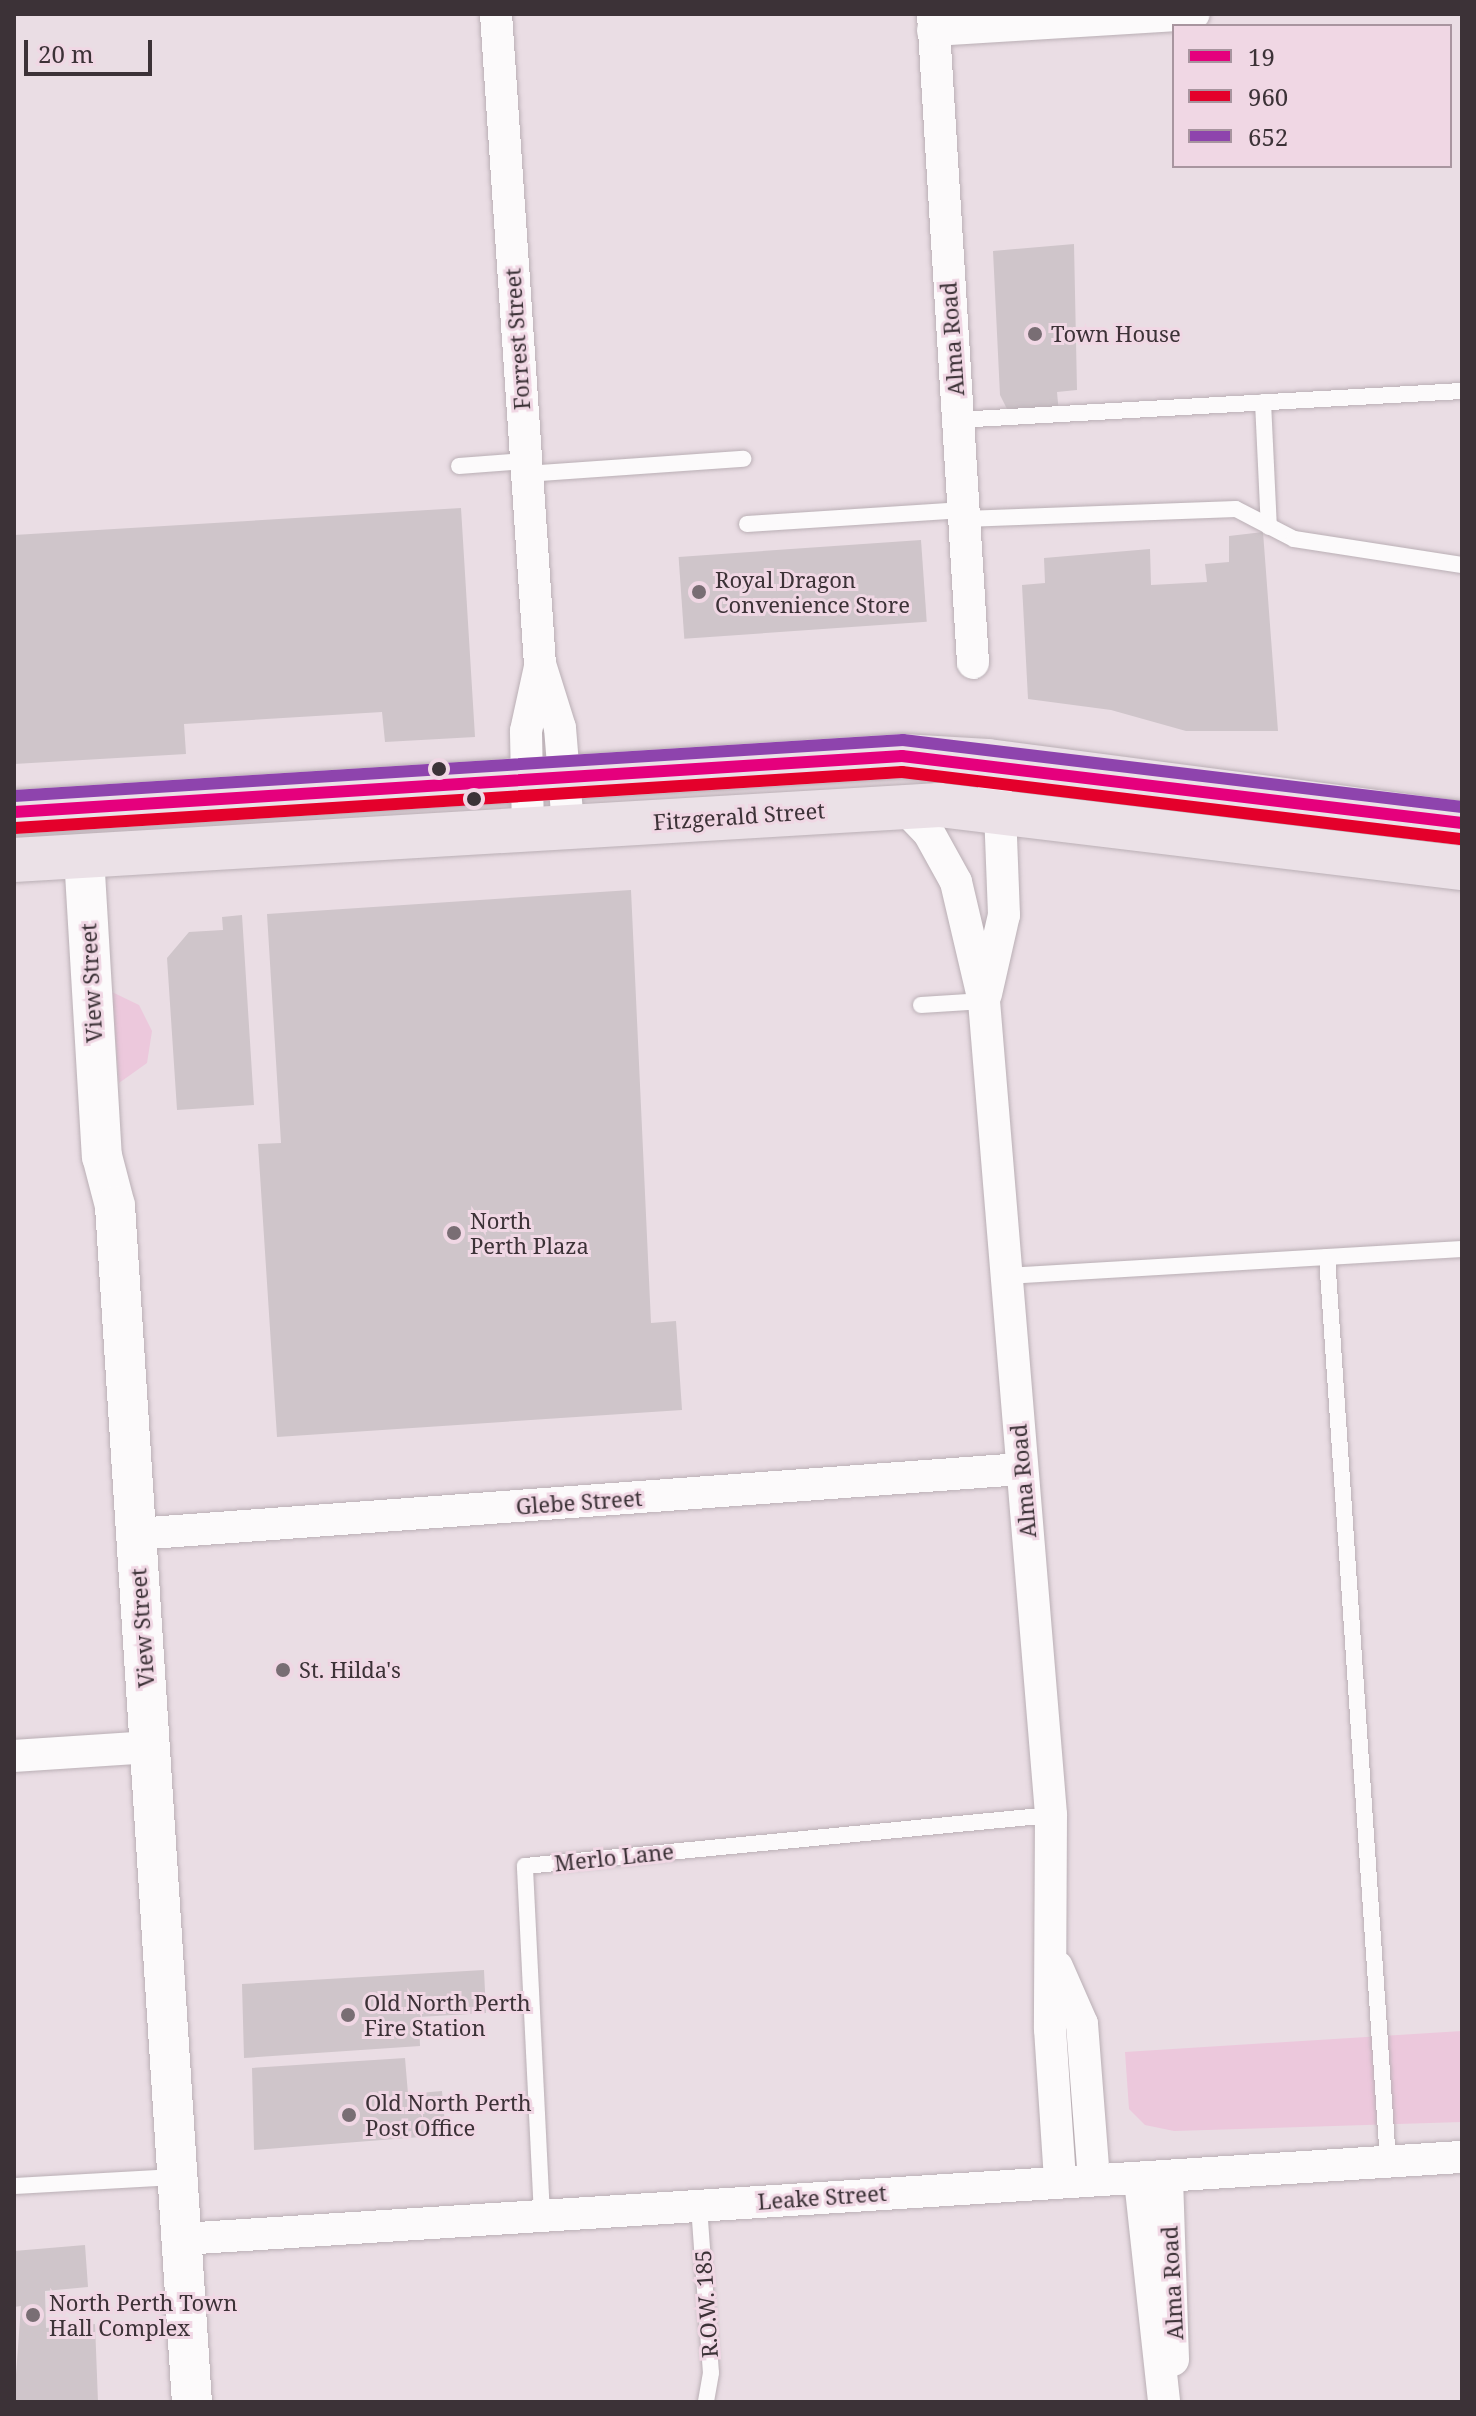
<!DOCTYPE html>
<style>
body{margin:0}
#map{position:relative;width:1476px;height:2416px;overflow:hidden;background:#eadde4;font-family:"Noto Serif",serif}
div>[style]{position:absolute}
.green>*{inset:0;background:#ecc8dc}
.building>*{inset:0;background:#cfc5ca;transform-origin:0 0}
.roads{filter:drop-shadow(0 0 2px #baafb5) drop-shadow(0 0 2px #baafb5)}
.service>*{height:16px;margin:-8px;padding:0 8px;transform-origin:8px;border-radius:8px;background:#fcfafb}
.minor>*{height:32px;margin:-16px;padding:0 16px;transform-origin:16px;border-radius:16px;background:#fcfafb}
.tertiary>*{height:40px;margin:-20px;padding:0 20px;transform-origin:20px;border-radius:20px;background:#fcfafb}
.primary>*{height:44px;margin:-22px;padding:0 22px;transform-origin:22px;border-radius:22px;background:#ebe1e7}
.bus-1>*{height:12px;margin:-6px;padding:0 6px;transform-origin:6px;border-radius:6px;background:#e5007d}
.bus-2>*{height:12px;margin:-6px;padding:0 6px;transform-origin:6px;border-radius:6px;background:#e4002b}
.bus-3>*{height:12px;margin:-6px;padding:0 6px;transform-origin:6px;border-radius:6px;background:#8e44ad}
.dots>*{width:22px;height:22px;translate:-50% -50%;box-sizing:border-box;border:4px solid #f0d7e4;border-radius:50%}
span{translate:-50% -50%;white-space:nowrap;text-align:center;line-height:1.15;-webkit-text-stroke:6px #f0d7e4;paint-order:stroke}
.poi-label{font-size:22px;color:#3c3237}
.left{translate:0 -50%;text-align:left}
.street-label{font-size:22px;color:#3c3237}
.frame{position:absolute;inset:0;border:16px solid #3c3237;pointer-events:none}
.legend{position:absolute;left:1172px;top:24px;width:280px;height:144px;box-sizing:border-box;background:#f0d7e4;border:2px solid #a8959f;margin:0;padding:10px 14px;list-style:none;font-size:24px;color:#3c3237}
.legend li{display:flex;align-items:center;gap:16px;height:40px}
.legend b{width:40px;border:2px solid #a8959f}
.scale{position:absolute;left:24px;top:40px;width:128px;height:36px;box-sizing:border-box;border:4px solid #3c3237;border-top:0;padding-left:10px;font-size:24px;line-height:28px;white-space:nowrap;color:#3c3237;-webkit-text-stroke:6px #f0d7e4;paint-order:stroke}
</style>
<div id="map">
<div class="green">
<div style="clip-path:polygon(112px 992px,139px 1005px,152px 1031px,147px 1063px,119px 1083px)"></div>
<div style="clip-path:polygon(1462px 2031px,1462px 2122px,1174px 2131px,1145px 2125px,1129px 2109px,1125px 2052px)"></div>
</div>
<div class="building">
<div style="clip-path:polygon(1074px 244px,1077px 390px,1057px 392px,1059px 414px,1011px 417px,1000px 395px,993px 251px)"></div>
<div style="clip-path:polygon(461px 508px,475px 737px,385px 742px,382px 712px,184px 724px,186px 754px,14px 764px,14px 535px)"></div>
<div style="clip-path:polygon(1263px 532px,1278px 731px,1186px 731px,1111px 710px,1028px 699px,1022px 585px,1045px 583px,1044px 558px,1150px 549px,1151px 585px,1207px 582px,1205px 564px,1229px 562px,1229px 536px)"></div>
<div style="left:921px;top:540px;width:82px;height:243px;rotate:86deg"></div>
<div style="clip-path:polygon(631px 890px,651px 1323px,676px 1321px,682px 1410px,277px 1437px,258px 1144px,281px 1143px,267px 914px)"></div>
<div style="clip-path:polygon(242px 915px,254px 1105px,177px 1110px,167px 958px,189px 932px,223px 930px,222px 917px)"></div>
<div style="clip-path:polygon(484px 1970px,486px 2013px,419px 2017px,420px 2046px,244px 2058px,242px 1984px)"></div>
<div style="clip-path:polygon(405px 2058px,408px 2094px,442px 2091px,446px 2135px,254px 2150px,252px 2068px)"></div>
<div style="clip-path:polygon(85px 2245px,88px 2287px,45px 2291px,46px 2328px,95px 2324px,98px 2402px,14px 2402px,21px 2306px,14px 2307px,14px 2251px)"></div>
</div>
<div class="roads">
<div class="service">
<div style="left:1263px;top:402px;width:125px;rotate:87.3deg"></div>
<div style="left:957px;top:420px;width:506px;rotate:-3.29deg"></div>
<div style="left:459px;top:466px;width:66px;rotate:-4.3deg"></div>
<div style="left:526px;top:474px;width:218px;rotate:-4deg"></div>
<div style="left:964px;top:519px;width:272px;rotate:-2.1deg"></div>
<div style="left:1236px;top:509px;width:65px;rotate:27.3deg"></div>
<div style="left:1294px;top:539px;width:170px;rotate:8.8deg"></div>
<div style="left:747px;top:524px;width:217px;rotate:-3.7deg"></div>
<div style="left:921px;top:1005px;width:63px;rotate:-3.6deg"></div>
<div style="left:1327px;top:1257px;width:907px;rotate:86.14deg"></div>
<div style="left:1006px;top:1276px;width:457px;rotate:-3.4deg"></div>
<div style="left:14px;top:2186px;width:162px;rotate:-3.2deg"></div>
<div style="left:699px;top:2206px;width:167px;rotate:85.9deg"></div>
<div style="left:711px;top:2373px;width:29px;rotate:100deg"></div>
<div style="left:542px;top:2216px;width:350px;rotate:-92.8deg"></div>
<div style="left:525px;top:1866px;width:528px;rotate:-5.54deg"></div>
</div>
<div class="minor">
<div style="left:496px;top:14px;width:651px;rotate:86.13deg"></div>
<div style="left:540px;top:664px;width:67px;rotate:72.6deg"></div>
<div style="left:560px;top:728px;width:98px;rotate:85.3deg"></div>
<div style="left:933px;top:14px;width:650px;rotate:86.47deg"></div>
<div style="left:933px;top:30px;width:261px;rotate:-3.5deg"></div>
<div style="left:903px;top:806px;width:37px;rotate:46deg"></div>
<div style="left:929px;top:833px;width:56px;rotate:61.1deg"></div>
<div style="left:956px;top:882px;width:122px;rotate:76.8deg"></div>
<div style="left:984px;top:1001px;width:817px;rotate:85.29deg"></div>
<div style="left:1051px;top:1815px;width:214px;rotate:90.3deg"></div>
<div style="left:1050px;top:2029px;width:152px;rotate:86.2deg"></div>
<div style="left:528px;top:829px;width:98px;rotate:-91.2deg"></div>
<div style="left:526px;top:731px;width:66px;rotate:-77.7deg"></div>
<div style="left:986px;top:994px;width:81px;rotate:-77.2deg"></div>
<div style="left:1004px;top:915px;width:105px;rotate:-92.2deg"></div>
<div style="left:1000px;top:810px;width:50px;rotate:-103.8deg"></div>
<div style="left:136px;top:1534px;width:888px;rotate:-4.2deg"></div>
<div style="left:14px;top:1756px;width:136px;rotate:-3.8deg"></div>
<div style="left:1057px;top:1967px;width:62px;rotate:66.3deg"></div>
<div style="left:1082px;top:2024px;width:156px;rotate:85.6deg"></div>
<div style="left:1167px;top:2178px;width:182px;rotate:88.1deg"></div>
<div style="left:1140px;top:2180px;width:223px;rotate:83.8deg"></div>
<div style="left:182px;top:2239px;width:1283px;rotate:-3.67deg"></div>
</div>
<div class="tertiary">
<div style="left:84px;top:856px;width:301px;rotate:86.6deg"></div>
<div style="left:102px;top:1156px;width:52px;rotate:75.4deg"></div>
<div style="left:115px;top:1206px;width:1198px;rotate:86.32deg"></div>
</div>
<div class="primary">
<div style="left:14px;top:812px;width:890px;rotate:-3.61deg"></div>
<div style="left:902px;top:756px;width:86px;rotate:3.3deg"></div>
<div style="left:988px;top:761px;width:478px;rotate:7.5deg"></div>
<div style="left:14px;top:860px;width:927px;rotate:-3.4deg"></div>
<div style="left:939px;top:805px;width:527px;rotate:6.87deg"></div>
</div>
</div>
<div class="bus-1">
<div style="left:14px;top:812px;width:890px;rotate:-3.61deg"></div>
<div style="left:902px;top:756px;width:564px;rotate:6.82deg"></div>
</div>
<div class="bus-2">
<div style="left:15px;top:828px;width:889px;rotate:-3.61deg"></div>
<div style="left:902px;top:772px;width:562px;rotate:6.85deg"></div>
</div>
<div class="bus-3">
<div style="left:14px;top:796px;width:891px;rotate:-3.6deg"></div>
<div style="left:903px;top:740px;width:563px;rotate:6.83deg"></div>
</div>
<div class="dots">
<div style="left:1035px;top:334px;background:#796e74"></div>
<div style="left:699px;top:592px;background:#796e74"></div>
<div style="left:439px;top:769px;background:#3c3237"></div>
<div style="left:474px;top:799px;background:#3c3237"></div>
<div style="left:454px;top:1233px;background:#796e74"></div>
<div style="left:283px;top:1670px;background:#796e74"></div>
<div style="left:348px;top:2015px;background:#796e74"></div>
<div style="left:349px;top:2115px;background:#796e74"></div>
<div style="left:33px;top:2315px;background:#796e74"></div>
</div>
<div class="poi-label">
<span class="left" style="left:1051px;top:334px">Town House</span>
<span class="left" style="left:715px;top:592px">Royal Dragon<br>Convenience Store</span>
<span class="left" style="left:470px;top:1233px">North<br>Perth Plaza</span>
<span class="left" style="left:299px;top:1670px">St. Hilda's</span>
<span class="left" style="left:364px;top:2015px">Old North Perth<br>Fire Station</span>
<span class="left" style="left:365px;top:2115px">Old North Perth<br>Post Office</span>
<span class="left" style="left:49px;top:2315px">North Perth Town<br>Hall Complex</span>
</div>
<div class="street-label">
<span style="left:517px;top:339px;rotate:-94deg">Forrest Street</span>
<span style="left:952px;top:339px;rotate:-94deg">Alma Road</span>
<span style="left:739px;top:816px;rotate:-4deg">Fitzgerald Street</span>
<span style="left:91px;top:983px;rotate:-93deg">View Street</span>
<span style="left:1023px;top:1481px;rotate:-95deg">Alma Road</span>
<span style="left:579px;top:1502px;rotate:-4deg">Glebe Street</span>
<span style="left:142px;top:1628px;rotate:-94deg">View Street</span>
<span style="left:614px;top:1857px;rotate:-6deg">Merlo Lane</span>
<span style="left:822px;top:2197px;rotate:-4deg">Leake Street</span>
<span style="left:1172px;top:2283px;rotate:-93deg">Alma Road</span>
<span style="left:706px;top:2304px;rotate:-94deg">R.O.W. 185</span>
</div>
<div class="frame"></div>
<ul class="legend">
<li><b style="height:10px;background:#e5007d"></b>19</li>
<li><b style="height:10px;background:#e4002b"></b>960</li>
<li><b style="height:10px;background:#8e44ad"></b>652</li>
</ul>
<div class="scale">20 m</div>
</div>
